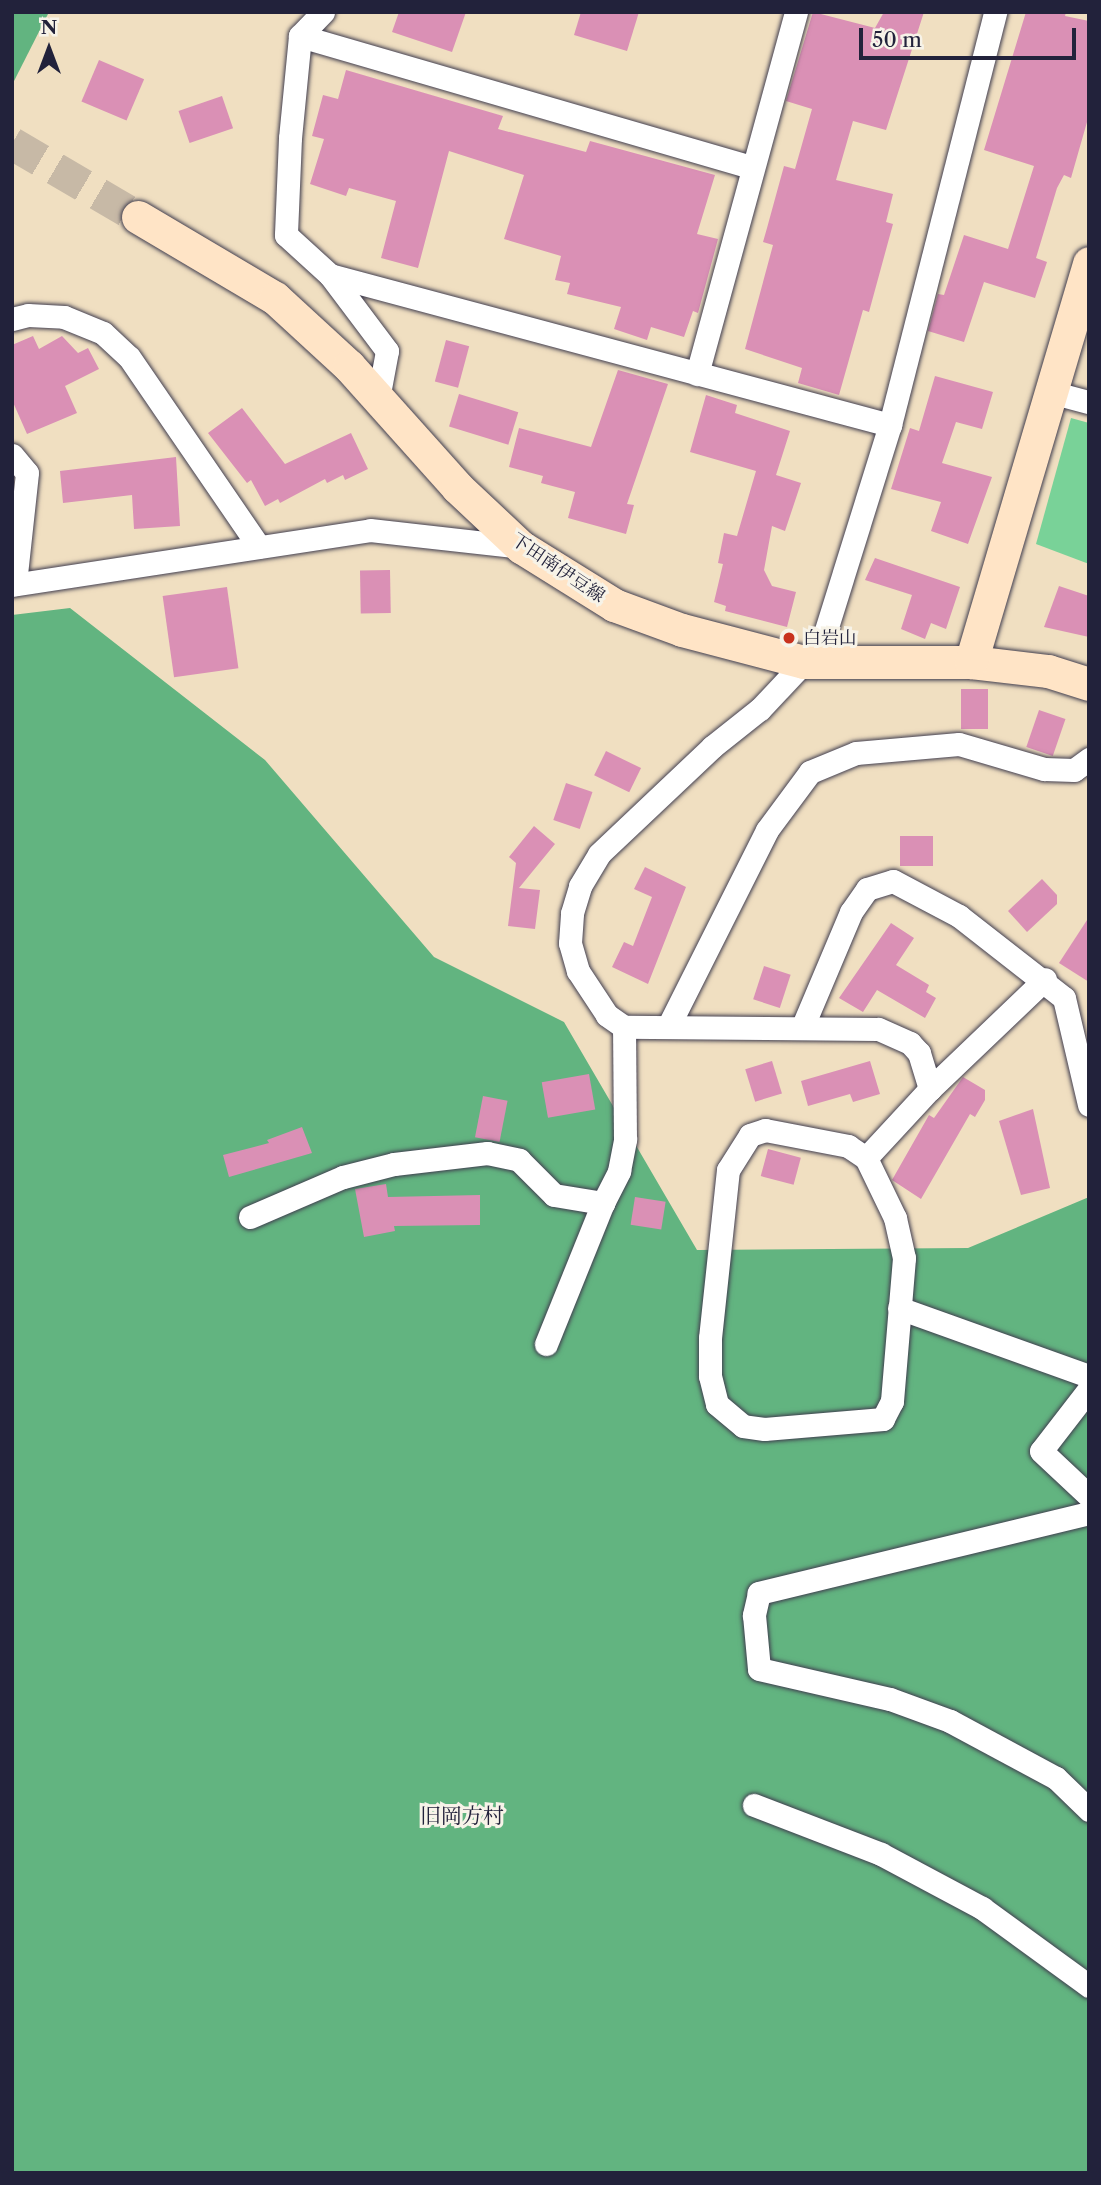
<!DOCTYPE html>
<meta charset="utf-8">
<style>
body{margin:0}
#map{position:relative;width:1101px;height:2185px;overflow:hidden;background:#f0dfc1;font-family:"Libre Caslon Text","Noto Serif JP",serif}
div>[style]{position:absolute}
.green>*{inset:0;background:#79d298}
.forest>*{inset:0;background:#62b480}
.building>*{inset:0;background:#da90b5;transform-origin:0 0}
.secondary-tunnel>*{height:33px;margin-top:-16.5px;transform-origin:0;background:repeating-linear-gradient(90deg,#c7b9a6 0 33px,transparent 0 50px)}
.roads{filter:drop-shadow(0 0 2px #413e4f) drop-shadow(0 0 2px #413e4f)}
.street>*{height:23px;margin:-11.5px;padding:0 11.5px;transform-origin:11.5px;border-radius:11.5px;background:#fff}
.secondary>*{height:33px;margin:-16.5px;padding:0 16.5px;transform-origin:16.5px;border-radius:16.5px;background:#ffe4c6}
.dots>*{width:19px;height:19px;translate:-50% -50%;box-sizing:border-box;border:4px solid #f7f3e8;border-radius:50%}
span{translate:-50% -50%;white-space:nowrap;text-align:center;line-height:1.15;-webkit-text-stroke:6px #f7f3e8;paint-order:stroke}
.street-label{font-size:18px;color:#22223b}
.poi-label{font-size:18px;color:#22223b}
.left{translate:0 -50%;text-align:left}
.quarter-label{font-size:21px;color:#22223b}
.frame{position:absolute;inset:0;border:14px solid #22223b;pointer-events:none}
.north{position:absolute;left:14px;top:14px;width:70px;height:70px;-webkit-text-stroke:5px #f7f3e8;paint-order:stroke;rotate:0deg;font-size:19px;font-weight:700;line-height:28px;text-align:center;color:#22223b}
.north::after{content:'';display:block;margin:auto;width:24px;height:32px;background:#22223b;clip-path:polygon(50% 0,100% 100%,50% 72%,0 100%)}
.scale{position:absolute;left:859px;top:28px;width:217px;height:32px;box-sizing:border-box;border:4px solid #22223b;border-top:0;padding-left:9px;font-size:21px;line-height:24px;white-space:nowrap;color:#22223b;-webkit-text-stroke:5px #f7f3e8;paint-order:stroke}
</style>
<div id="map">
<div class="green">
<div style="clip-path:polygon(1071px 418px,1089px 423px,1089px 564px,1036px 544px)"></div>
</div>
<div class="forest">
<div style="clip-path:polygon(12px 12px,49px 12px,12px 85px)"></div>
<div style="clip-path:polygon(70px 608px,265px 760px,434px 957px,564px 1022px,697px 1250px,968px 1248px,1089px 1197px,1089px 2173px,12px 2173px,12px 615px)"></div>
</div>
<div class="building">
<div style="clip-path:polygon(399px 12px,466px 12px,452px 52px,392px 32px)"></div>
<div style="clip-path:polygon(581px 12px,639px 12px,627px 51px,574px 35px)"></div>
<div style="clip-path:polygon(813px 12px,875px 28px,884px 12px,924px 12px,886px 130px,853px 121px,836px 180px,893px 194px,886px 222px,893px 224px,869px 312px,863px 310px,839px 395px,798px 383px,802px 368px,745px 349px,773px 245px,763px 242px,767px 228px,784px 166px,795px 169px,812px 109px,786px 101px)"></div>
<div style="clip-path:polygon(1026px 12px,1066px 12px,1065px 16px,1089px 21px,1089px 115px,1071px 178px,1064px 175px,1057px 188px,1036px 258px,1047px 262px,1035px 298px,984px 282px,964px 342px,928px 331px,938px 294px,944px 295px,964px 235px,1008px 249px,1034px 166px,984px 150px)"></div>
<div style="left:99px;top:60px;width:49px;height:45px;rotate:23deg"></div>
<div style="clip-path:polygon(346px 70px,503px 116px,498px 129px,586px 152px,590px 141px,715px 175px,697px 234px,718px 239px,698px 313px,693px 311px,684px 337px,651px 327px,647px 340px,614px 329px,621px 307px,567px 294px,570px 283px,555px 280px,561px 256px,504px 239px,524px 175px,449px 151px,418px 268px,381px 258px,396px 201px,349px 188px,346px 196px,310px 184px,324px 139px,312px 136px,323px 95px,338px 99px)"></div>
<div style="left:222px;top:96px;width:34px;height:46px;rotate:71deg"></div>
<div style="clip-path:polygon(33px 336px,39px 349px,62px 336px,78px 353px,88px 348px,99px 369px,65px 386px,77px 413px,27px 434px,12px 400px,12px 345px)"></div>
<div style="left:446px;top:340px;width:24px;height:43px;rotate:15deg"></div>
<div style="clip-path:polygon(618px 370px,668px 384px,627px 504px,634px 505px,626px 534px,568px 518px,575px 492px,541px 483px,543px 476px,509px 467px,519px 428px,591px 447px)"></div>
<div style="clip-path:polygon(935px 376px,993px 392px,982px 429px,956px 422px,942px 463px,992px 477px,968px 544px,931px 531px,941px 502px,891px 489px,910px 428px,919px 431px)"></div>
<div style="left:459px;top:394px;width:62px;height:34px;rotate:17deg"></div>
<div style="clip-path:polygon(706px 395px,737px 405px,735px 413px,790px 431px,776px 475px,801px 483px,785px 531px,772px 526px,764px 570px,772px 586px,796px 592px,787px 627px,725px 611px,726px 606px,714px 602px,723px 564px,718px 563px,724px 533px,737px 536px,756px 471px,690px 452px)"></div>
<div style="clip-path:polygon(242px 408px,285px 464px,351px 433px,368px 469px,345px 480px,343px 475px,327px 483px,325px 479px,280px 503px,278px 499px,265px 506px,251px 480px,247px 483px,208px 433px)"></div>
<div style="clip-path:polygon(176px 457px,180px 526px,134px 529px,132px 495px,63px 503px,60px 471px)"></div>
<div style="clip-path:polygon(875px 558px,960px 587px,946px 629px,931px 623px,925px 639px,901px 629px,912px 595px,865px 580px)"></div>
<div style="left:390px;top:570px;width:43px;height:30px;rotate:89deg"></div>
<div style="clip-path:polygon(1059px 586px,1089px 596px,1089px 637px,1044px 627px)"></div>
<div style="left:227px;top:587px;width:82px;height:65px;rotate:82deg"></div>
<div style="left:961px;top:689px;width:27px;height:40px"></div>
<div style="left:1039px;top:710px;width:28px;height:39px;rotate:19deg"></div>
<div style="left:606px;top:751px;width:39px;height:27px;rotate:26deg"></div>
<div style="left:566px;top:783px;width:28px;height:39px;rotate:19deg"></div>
<div style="clip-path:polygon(534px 826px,555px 844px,519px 888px,540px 890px,535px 929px,508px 926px,516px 863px,509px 857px)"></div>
<div style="left:900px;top:836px;width:33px;height:30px"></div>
<div style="clip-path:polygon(645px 867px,686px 887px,648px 984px,612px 967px,624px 942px,633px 946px,652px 897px,634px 889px)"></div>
<div style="clip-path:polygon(1042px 879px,1057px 895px,1057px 904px,1027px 932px,1008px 911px)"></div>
<div style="clip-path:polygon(1089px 917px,1089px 982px,1059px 963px)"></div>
<div style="clip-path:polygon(891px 923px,914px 938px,896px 965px,929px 985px,926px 992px,936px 998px,925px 1018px,877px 990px,863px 1012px,839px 998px)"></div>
<div style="left:764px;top:966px;width:28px;height:35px;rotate:18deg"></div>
<div style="left:772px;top:1061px;width:34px;height:28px;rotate:73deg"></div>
<div style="clip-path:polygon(870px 1061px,880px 1094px,853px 1102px,850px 1094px,808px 1106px,801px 1081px)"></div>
<div style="left:589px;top:1074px;width:36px;height:48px;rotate:80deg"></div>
<div style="clip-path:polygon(963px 1077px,985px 1090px,985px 1100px,975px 1117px,970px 1114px,921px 1199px,892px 1180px,929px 1115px,934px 1118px)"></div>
<div style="left:483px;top:1096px;width:25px;height:42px;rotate:11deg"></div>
<div style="clip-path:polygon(1033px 1109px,1050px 1188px,1021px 1195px,999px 1121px)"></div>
<div style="clip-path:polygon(302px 1127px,312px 1153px,229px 1177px,223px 1155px,269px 1143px,267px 1140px)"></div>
<div style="left:768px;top:1149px;width:34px;height:28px;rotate:15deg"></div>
<div style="clip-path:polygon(386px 1184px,388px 1197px,480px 1195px,480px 1225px,394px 1226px,395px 1231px,364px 1237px,355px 1189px)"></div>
<div style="left:635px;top:1197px;width:31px;height:28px;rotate:9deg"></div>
</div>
<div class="secondary-tunnel">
<div style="left:12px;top:143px;width:146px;rotate:30.4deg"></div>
</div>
<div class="roads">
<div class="street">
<div style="left:323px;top:12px;width:33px;rotate:134deg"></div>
<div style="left:300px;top:36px;width:102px;rotate:95.6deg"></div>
<div style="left:290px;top:138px;width:97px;rotate:92.4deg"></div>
<div style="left:286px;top:235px;width:59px;rotate:42.3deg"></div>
<div style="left:330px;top:275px;width:580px;rotate:15deg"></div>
<div style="left:300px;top:36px;width:471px;rotate:16.2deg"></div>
<div style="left:330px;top:275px;width:95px;rotate:53.1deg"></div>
<div style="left:387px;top:351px;width:49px;rotate:100.6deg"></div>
<div style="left:12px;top:319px;width:16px;rotate:-14deg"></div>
<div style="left:28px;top:315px;width:36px;rotate:3deg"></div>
<div style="left:64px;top:317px;width:42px;rotate:22.3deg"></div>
<div style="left:103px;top:333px;width:35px;rotate:43deg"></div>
<div style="left:129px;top:357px;width:230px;rotate:55.6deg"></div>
<div style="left:697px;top:374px;width:375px;rotate:-74.7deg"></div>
<div style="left:1051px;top:392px;width:39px;rotate:15deg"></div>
<div style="left:12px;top:455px;width:23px;rotate:50deg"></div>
<div style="left:27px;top:473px;width:112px;rotate:96.2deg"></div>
<div style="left:12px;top:585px;width:362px;rotate:-8.7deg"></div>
<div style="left:370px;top:530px;width:152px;rotate:6.4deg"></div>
<div style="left:668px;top:1027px;width:220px;rotate:-63.3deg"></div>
<div style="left:767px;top:830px;width:72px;rotate:-53.4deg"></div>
<div style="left:810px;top:772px;width:50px;rotate:-22.4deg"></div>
<div style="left:856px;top:753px;width:103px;rotate:-5deg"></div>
<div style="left:959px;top:744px;width:89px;rotate:16.4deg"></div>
<div style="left:1044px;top:769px;width:30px;rotate:2deg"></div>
<div style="left:1074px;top:770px;width:19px;rotate:-36deg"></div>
<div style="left:802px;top:1028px;width:126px;rotate:-67.1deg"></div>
<div style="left:851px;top:912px;width:28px;rotate:-55deg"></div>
<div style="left:867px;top:889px;width:27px;rotate:-17deg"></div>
<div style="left:893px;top:881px;width:75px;rotate:27.9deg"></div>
<div style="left:959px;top:916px;width:133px;rotate:38deg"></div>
<div style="left:1064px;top:998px;width:110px;rotate:76.8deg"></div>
<div style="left:930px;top:1089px;width:159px;rotate:-43.7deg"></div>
<div style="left:765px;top:1130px;width:85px;rotate:10.9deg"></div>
<div style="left:848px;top:1146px;width:22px;rotate:34deg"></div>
<div style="left:866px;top:1158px;width:67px;rotate:64.2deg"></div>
<div style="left:895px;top:1218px;width:41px;rotate:77.3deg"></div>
<div style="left:904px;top:1258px;width:144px;rotate:94.8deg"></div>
<div style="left:892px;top:1401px;width:20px;rotate:117deg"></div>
<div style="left:883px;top:1419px;width:119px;rotate:175.2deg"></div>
<div style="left:764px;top:1429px;width:21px;rotate:-172deg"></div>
<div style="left:743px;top:1426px;width:34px;rotate:-140deg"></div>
<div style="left:717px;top:1404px;width:29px;rotate:-104deg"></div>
<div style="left:710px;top:1376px;width:38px;rotate:-90deg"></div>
<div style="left:710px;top:1338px;width:169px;rotate:-83.9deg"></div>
<div style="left:728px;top:1170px;width:41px;rotate:-57.8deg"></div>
<div style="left:750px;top:1135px;width:16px;rotate:-18deg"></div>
<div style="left:866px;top:1158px;width:94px;rotate:-47.2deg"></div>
<div style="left:930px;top:1089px;width:38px;rotate:-107deg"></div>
<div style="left:919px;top:1053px;width:13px;rotate:-132deg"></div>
<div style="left:910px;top:1043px;width:35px;rotate:-156deg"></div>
<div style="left:878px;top:1029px;width:254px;rotate:-179.5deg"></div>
<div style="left:624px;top:1027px;width:21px;rotate:-145deg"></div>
<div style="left:607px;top:1015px;width:53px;rotate:-123.4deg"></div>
<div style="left:578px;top:971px;width:29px;rotate:-106deg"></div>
<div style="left:570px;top:943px;width:30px;rotate:-86deg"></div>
<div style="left:572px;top:913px;width:28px;rotate:-73deg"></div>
<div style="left:580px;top:886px;width:37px;rotate:-59deg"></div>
<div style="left:599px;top:854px;width:156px;rotate:-43.4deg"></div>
<div style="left:712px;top:747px;width:61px;rotate:-38.4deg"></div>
<div style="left:760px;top:709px;width:91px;rotate:-46.8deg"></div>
<div style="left:822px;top:643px;width:228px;rotate:-72.7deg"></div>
<div style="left:890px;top:425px;width:426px;rotate:-75.7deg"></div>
<div style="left:250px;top:1217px;width:101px;rotate:-23.3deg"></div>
<div style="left:343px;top:1177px;width:53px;rotate:-14.3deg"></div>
<div style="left:394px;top:1164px;width:94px;rotate:-6.7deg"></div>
<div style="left:487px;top:1153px;width:33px;rotate:12deg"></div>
<div style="left:519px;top:1160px;width:49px;rotate:45deg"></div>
<div style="left:554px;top:1195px;width:50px;rotate:9.3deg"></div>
<div style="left:603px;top:1203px;width:36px;rotate:-63deg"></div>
<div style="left:619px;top:1171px;width:33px;rotate:-79deg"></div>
<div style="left:625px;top:1139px;width:112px;rotate:-90.5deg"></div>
<div style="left:899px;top:1308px;width:202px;rotate:19.7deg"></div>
<div style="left:546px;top:1344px;width:152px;rotate:-68deg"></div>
<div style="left:1089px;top:1389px;width:78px;rotate:127.7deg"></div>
<div style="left:1041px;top:1451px;width:66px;rotate:43.2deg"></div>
<div style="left:1089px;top:1513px;width:340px;rotate:166.4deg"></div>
<div style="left:759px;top:1593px;width:23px;rotate:103deg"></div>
<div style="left:754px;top:1615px;width:54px;rotate:84.7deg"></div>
<div style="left:759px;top:1669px;width:134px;rotate:12.9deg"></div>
<div style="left:890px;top:1699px;width:64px;rotate:20.1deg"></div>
<div style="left:950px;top:1721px;width:120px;rotate:28.3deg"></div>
<div style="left:1056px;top:1778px;width:46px;rotate:44.1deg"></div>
<div style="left:754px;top:1805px;width:136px;rotate:21.1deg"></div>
<div style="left:881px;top:1854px;width:115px;rotate:28.1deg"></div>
<div style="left:982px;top:1908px;width:132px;rotate:36.1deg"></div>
</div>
<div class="secondary">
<div style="left:138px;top:217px;width:159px;rotate:30.6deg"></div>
<div style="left:275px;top:298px;width:100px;rotate:42.6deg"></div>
<div style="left:349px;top:366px;width:162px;rotate:48.2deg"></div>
<div style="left:457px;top:487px;width:88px;rotate:43.2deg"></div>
<div style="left:521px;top:547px;width:110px;rotate:31.9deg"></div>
<div style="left:614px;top:605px;width:72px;rotate:20.2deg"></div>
<div style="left:682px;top:630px;width:126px;rotate:14.7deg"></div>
<div style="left:804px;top:662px;width:167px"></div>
<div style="left:971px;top:662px;width:78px;rotate:6.7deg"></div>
<div style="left:1048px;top:671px;width:43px;rotate:17.6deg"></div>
<div style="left:971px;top:662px;width:416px;rotate:-73.5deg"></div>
</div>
</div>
<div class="dots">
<div style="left:789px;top:638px;background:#c8321e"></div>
</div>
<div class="street-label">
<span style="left:558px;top:568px;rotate:34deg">下田南伊豆線</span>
</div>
<div class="poi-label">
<span class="left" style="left:803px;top:638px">白岩山</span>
</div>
<div class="quarter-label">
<span style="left:462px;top:1816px">旧岡方村</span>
</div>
<div class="frame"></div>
<div class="north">N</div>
<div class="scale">50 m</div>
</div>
